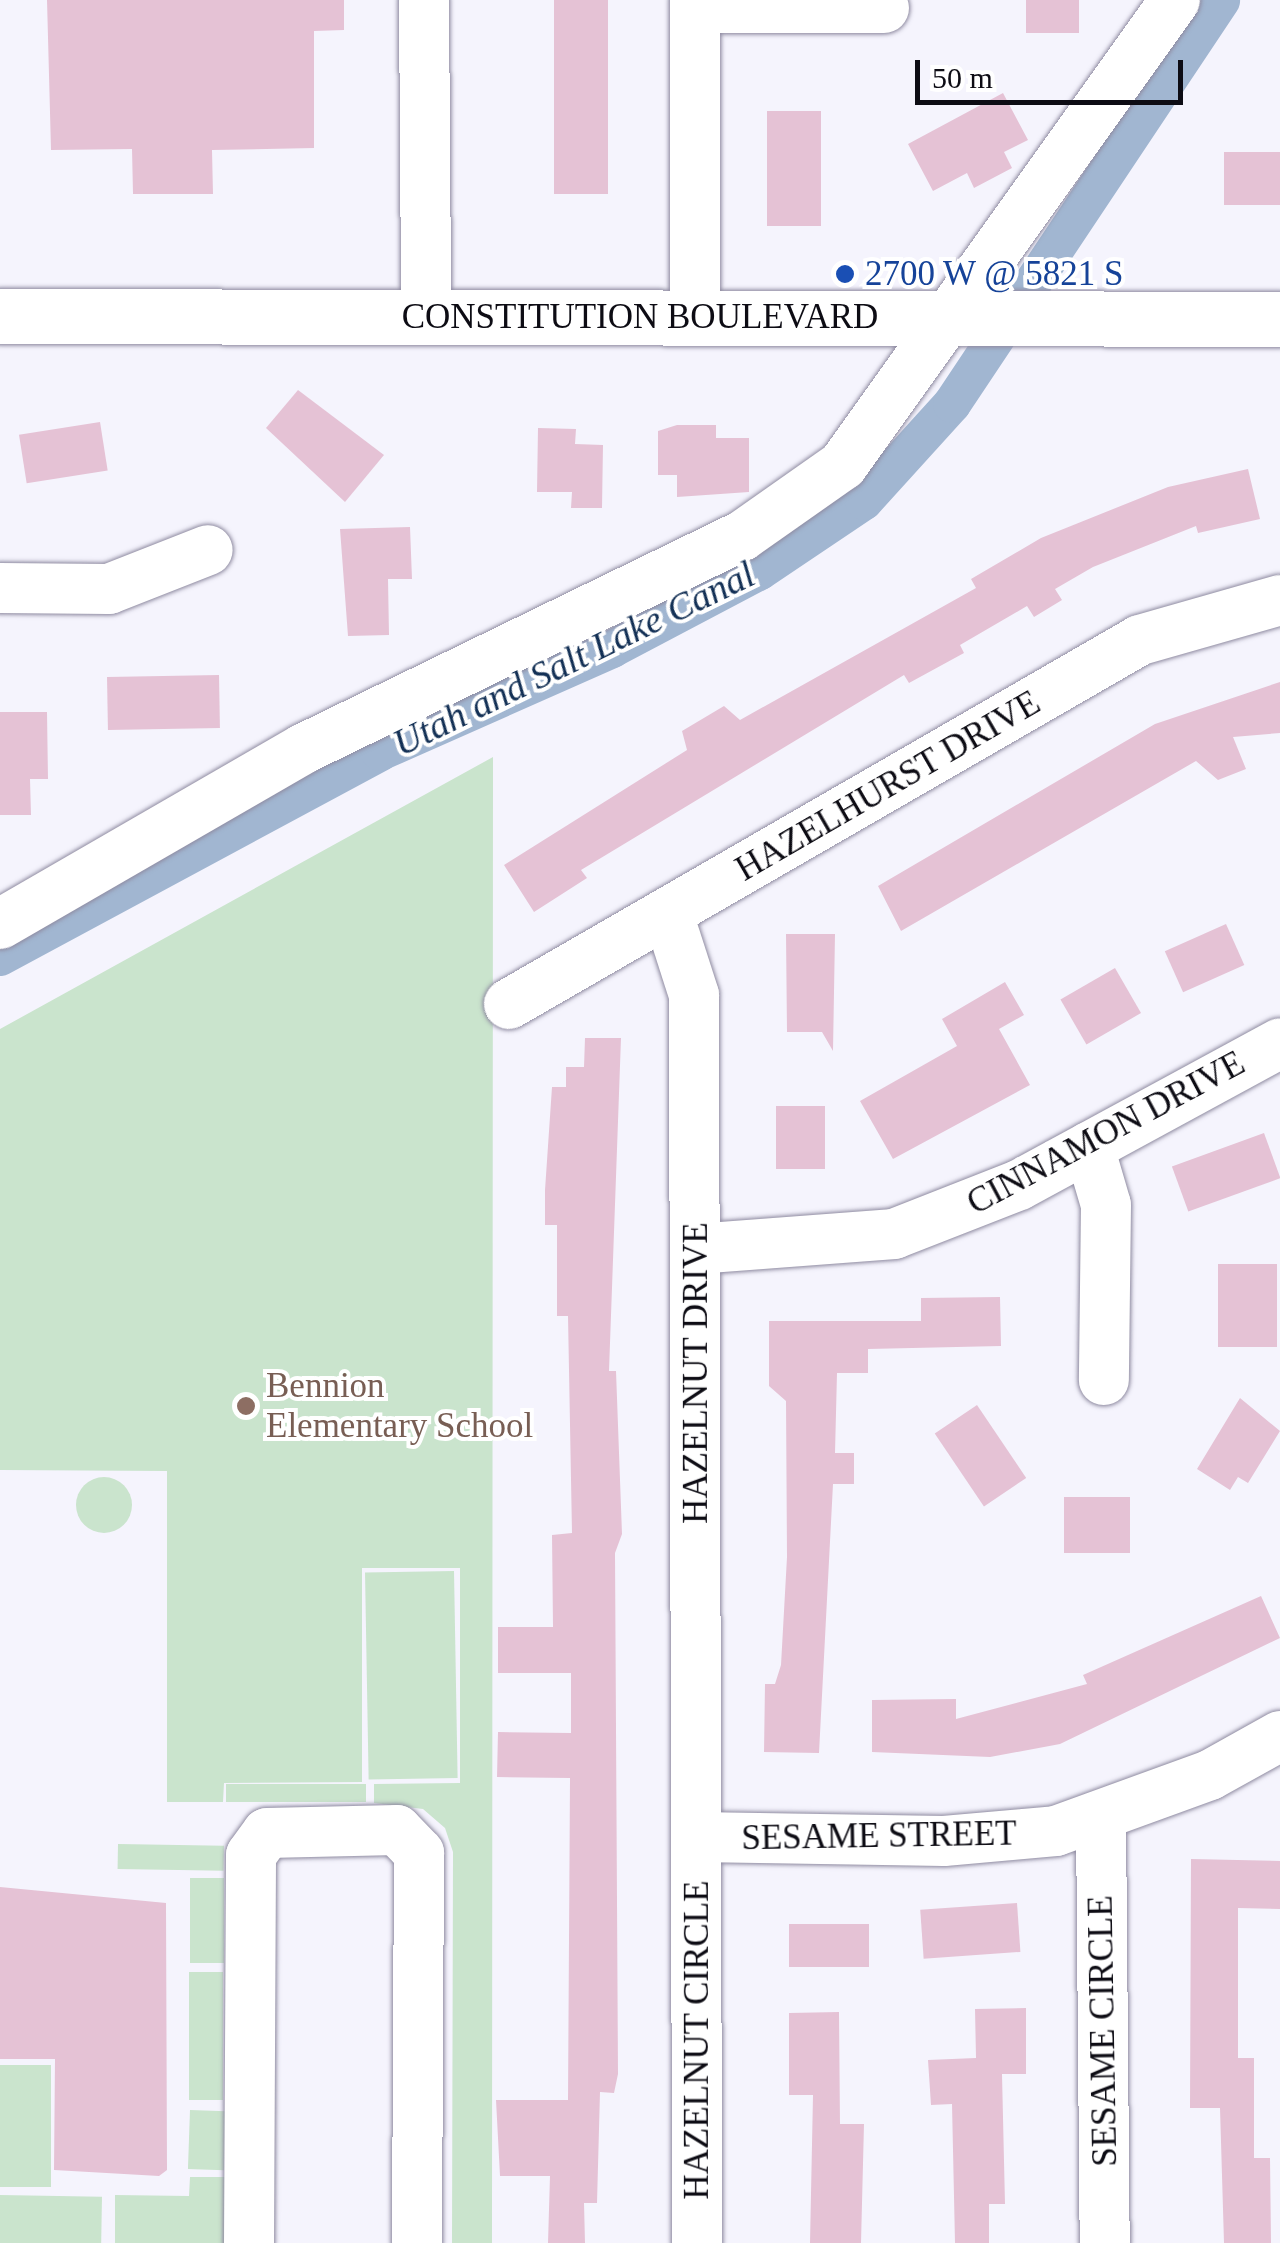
<!DOCTYPE html>
<style>
body{margin:0}
#map{position:relative;width:1280px;height:2243px;overflow:hidden;background:#f5f4fd;font-family:Georgia,serif}
div>[style]{position:absolute}
.green>*{inset:0;background:#cae4cd;transform-origin:0 0}
.round{border-radius:50%}
.canal>*{height:38px;margin:-19px;padding:0 19px;transform-origin:19px;border-radius:19px;background:#a1b6d1}
.building>*{inset:0;background:#e5c2d5;transform-origin:0 0}
.roads{filter:drop-shadow(0 0 2px #8f8ba1) drop-shadow(0 0 2px #8f8ba1)}
.minor>*{height:50px;margin:-25px;padding:0 25px;transform-origin:25px;border-radius:25px;background:#fff}
.major>*{height:55px;margin:-27.5px;padding:0 27.5px;transform-origin:27.5px;border-radius:27.5px;background:#fff}
.dots>*{width:28px;height:28px;translate:-50% -50%;box-sizing:border-box;border:5px solid #fff;border-radius:50%}
span{translate:-50% -50%;white-space:nowrap;text-align:center;line-height:1.15;-webkit-text-stroke:8px #fff;paint-order:stroke}
.transit-label{font-size:35px;color:#164399}
.left{translate:0 -50%;text-align:left}
.street-label{font-size:35px;color:#0d0c14}
.education-label{font-size:35px;color:#785e54}
.water-label{font-size:38px;color:#133055;font-style:italic}
.scale{position:absolute;left:915px;top:60px;width:268px;height:45px;box-sizing:border-box;border:5px solid #0d0c14;border-top:0;padding-left:12px;font-size:30px;line-height:35px;white-space:nowrap;color:#0d0c14;-webkit-text-stroke:8px #fff;paint-order:stroke}
</style>
<div id="map">
<div class="green">
<div style="clip-path:polygon(493px 757px,492px 2243px,452px 2243px,453px 1852px,445px 1828px,423px 1809px,374px 1803px,374px 1784px,460px 1783px,460px 1568px,362px 1568px,362px 1782px,224px 1783px,223px 1802px,167px 1802px,167px 1471px,0 1470px,0 1029px)"></div>
<div class="round" style="left:76px;top:1477px;width:56px;height:56px"></div>
<div style="left:454px;top:1571px;width:207px;height:89px;rotate:89deg"></div>
<div style="left:366px;top:1784px;width:18px;height:140px;rotate:90deg"></div>
<div style="left:118px;top:1844px;width:106px;height:25px;rotate:1deg"></div>
<div style="left:190px;top:1878px;width:34px;height:85px"></div>
<div style="left:223px;top:1972px;width:128px;height:34px;rotate:90deg"></div>
<div style="left:0;top:2065px;width:51px;height:122px"></div>
<div style="left:190px;top:2110px;width:36px;height:59px;rotate:2deg"></div>
<div style="clip-path:polygon(190px 2177px,226px 2177px,226px 2243px,115px 2243px,115px 2195px,189px 2196px)"></div>
<div style="left:0;top:2195px;width:102px;height:48px;rotate:1deg"></div>
</div>
<div class="canal">
<div style="left:0;top:957px;width:432px;rotate:-28.3deg"></div>
<div style="left:380px;top:752px;width:254px;rotate:-23.9deg"></div>
<div style="left:612px;top:649px;width:167px;rotate:-27.8deg"></div>
<div style="left:760px;top:571px;width:125px;rotate:-33.9deg"></div>
<div style="left:864px;top:501px;width:131px;rotate:-47.8deg"></div>
<div style="left:952px;top:404px;width:485px;rotate:-56.3deg"></div>
</div>
<div class="building">
<div style="clip-path:polygon(47px 0,344px 0,344px 30px,314px 31px,314px 148px,212px 150px,213px 194px,133px 194px,132px 149px,51px 150px)"></div>
<div style="left:554px;top:0;width:54px;height:194px"></div>
<div style="left:1026px;top:0;width:53px;height:33px"></div>
<div style="clip-path:polygon(1003px 93px,1028px 140px,1004px 152px,1012px 168px,974px 188px,967px 173px,933px 191px,908px 144px)"></div>
<div style="left:767px;top:111px;width:54px;height:115px"></div>
<div style="left:1224px;top:152px;width:56px;height:53px"></div>
<div style="clip-path:polygon(298px 390px,384px 455px,345px 502px,266px 428px)"></div>
<div style="left:100px;top:422px;width:49px;height:82px;rotate:81deg"></div>
<div style="clip-path:polygon(677px 425px,716px 425px,716px 438px,749px 438px,749px 492px,677px 497px,677px 475px,658px 475px,658px 431px)"></div>
<div style="clip-path:polygon(538px 428px,576px 429px,575px 444px,603px 445px,602px 508px,571px 508px,572px 492px,537px 492px)"></div>
<div style="clip-path:polygon(1248px 469px,1260px 519px,1198px 533px,1196px 526px,1093px 567px,1055px 589px,1062px 600px,1034px 617px,1027px 606px,960px 645px,964px 653px,909px 683px,904px 675px,581px 870px,587px 878px,534px 912px,504px 865px,687px 750px,682px 731px,724px 706px,740px 720px,976px 588px,971px 579px,1041px 538px,1168px 487px)"></div>
<div style="clip-path:polygon(410px 527px,412px 579px,388px 579px,389px 635px,348px 636px,340px 529px)"></div>
<div style="left:219px;top:675px;width:53px;height:112px;rotate:89deg"></div>
<div style="clip-path:polygon(1280px 682px,1280px 733px,1233px 737px,1246px 769px,1218px 780px,1196px 761px,901px 931px,878px 886px,1155px 724px)"></div>
<div style="clip-path:polygon(0 712px,47px 712px,48px 779px,30px 779px,31px 815px,0 815px)"></div>
<div style="left:1226px;top:924px;width:45px;height:67px;rotate:66deg"></div>
<div style="clip-path:polygon(786px 934px,835px 934px,833px 1051px,822px 1032px,787px 1032px)"></div>
<div style="left:1115px;top:968px;width:52px;height:63px;rotate:60deg"></div>
<div style="clip-path:polygon(1005px 982px,1024px 1015px,999px 1029px,1030px 1085px,893px 1159px,860px 1101px,957px 1046px,942px 1019px)"></div>
<div style="clip-path:polygon(585px 1038px,621px 1038px,609px 1371px,616px 1371px,622px 1534px,615px 1553px,618px 2074px,614px 2093px,600px 2092px,597px 2203px,584px 2203px,585px 2243px,548px 2243px,550px 2176px,500px 2176px,496px 2100px,568px 2100px,570px 1778px,497px 1777px,498px 1732px,571px 1733px,571px 1673px,498px 1673px,498px 1627px,553px 1627px,552px 1535px,572px 1533px,568px 1316px,557px 1316px,557px 1225px,545px 1225px,545px 1190px,552px 1087px,566px 1087px,566px 1067px,584px 1067px)"></div>
<div style="left:776px;top:1106px;width:49px;height:63px"></div>
<div style="left:1264px;top:1133px;width:48px;height:98px;rotate:70deg"></div>
<div style="left:1218px;top:1264px;width:59px;height:83px"></div>
<div style="clip-path:polygon(1000px 1297px,1001px 1346px,868px 1349px,868px 1373px,837px 1373px,835px 1453px,854px 1453px,854px 1484px,833px 1484px,819px 1753px,764px 1752px,765px 1684px,775px 1684px,781px 1665px,787px 1557px,786px 1401px,769px 1386px,769px 1321px,921px 1321px,921px 1298px)"></div>
<div style="clip-path:polygon(1240px 1398px,1280px 1431px,1248px 1483px,1238px 1477px,1230px 1490px,1197px 1469px)"></div>
<div style="left:977px;top:1405px;width:88px;height:51px;rotate:56deg"></div>
<div style="left:1064px;top:1497px;width:66px;height:56px"></div>
<div style="clip-path:polygon(1261px 1596px,1280px 1638px,1060px 1744px,990px 1757px,872px 1752px,872px 1700px,956px 1699px,956px 1719px,1087px 1684px,1083px 1675px)"></div>
<div style="clip-path:polygon(1191px 1859px,1280px 1861px,1280px 1909px,1238px 1908px,1238px 2058px,1254px 2058px,1254px 2158px,1270px 2158px,1271px 2243px,1224px 2243px,1220px 2108px,1190px 2108px)"></div>
<div style="clip-path:polygon(0 1887px,166px 1903px,167px 2170px,159px 2176px,54px 2170px,55px 2059px,0 2059px)"></div>
<div style="left:1017px;top:1903px;width:49px;height:97px;rotate:86deg"></div>
<div style="left:789px;top:1924px;width:80px;height:43px"></div>
<div style="clip-path:polygon(1026px 2008px,1026px 2074px,1002px 2074px,1005px 2204px,989px 2204px,989px 2243px,955px 2243px,952px 2104px,931px 2105px,928px 2060px,976px 2058px,975px 2009px)"></div>
<div style="clip-path:polygon(839px 2012px,840px 2124px,864px 2124px,861px 2243px,810px 2243px,813px 2095px,789px 2095px,789px 2013px)"></div>
</div>
<div class="roads">
<div class="minor">
<div style="left:424px;top:0;width:316px;rotate:89.6deg"></div>
<div style="left:695px;top:0;width:317px;rotate:90deg"></div>
<div style="left:695px;top:8px;width:189px"></div>
<div style="left:0;top:588px;width:109px;rotate:0.5deg"></div>
<div style="left:109px;top:589px;width:106px;rotate:-21.5deg"></div>
<div style="left:668px;top:914px;width:85px;rotate:72.2deg"></div>
<div style="left:694px;top:995px;width:1248px;rotate:89.86deg"></div>
<div style="left:0;top:924px;width:350px;rotate:-30deg"></div>
<div style="left:303px;top:749px;width:488px;rotate:-25.9deg"></div>
<div style="left:742px;top:536px;width:123px;rotate:-35.1deg"></div>
<div style="left:843px;top:465px;width:571px;rotate:-54.47deg"></div>
<div style="left:509px;top:1004px;width:728px;rotate:-29.98deg"></div>
<div style="left:1140px;top:640px;width:146px;rotate:-15.9deg"></div>
<div style="left:1089px;top:1147px;width:60px;rotate:73.7deg"></div>
<div style="left:1106px;top:1205px;width:175px;rotate:90.7deg"></div>
<div style="left:695px;top:1249px;width:200px;rotate:-4.3deg"></div>
<div style="left:894px;top:1234px;width:134px;rotate:-21.4deg"></div>
<div style="left:1019px;top:1185px;width:297px;rotate:-28.5deg"></div>
<div style="left:1101px;top:1818px;width:425px;rotate:89.5deg"></div>
<div style="left:697px;top:1837px;width:247px;rotate:0.9deg"></div>
<div style="left:944px;top:1841px;width:112px;rotate:-5.1deg"></div>
<div style="left:1056px;top:1831px;width:164px;rotate:-20deg"></div>
<div style="left:1210px;top:1775px;width:80px;rotate:-29.1deg"></div>
<div style="left:249px;top:2243px;width:388px;rotate:-89.7deg"></div>
<div style="left:251px;top:1855px;width:27px;rotate:-54deg"></div>
<div style="left:267px;top:1833px;width:130px;rotate:-1.3deg"></div>
<div style="left:397px;top:1830px;width:32px;rotate:46deg"></div>
<div style="left:419px;top:1853px;width:390px;rotate:90.3deg"></div>
</div>
<div class="major">
<div style="left:0;top:316px;width:1280px;rotate:0.13deg"></div>
</div>
</div>
<div class="dots">
<div style="left:845px;top:274px;background:#1a4fb4"></div>
<div style="left:246px;top:1406px;background:#8d6e63"></div>
</div>
<div class="transit-label">
<span class="left" style="left:865px;top:274px">2700 W @ 5821 S</span>
</div>
<div class="street-label">
<span style="left:640px;top:317px">CONSTITUTION BOULEVARD</span>
<span style="left:888px;top:786px;rotate:-30deg">HAZELHURST DRIVE</span>
<span style="left:1106px;top:1133px;rotate:-28deg">CINNAMON DRIVE</span>
<span style="left:696px;top:1373px;rotate:-90deg">HAZELNUT DRIVE</span>
<span style="left:879px;top:1836px;rotate:-1deg">SESAME STREET</span>
<span style="left:1103px;top:2031px;rotate:-91deg">SESAME CIRCLE</span>
<span style="left:697px;top:2040px;rotate:-90deg">HAZELNUT CIRCLE</span>
</div>
<div class="education-label">
<span class="left" style="left:266px;top:1406px">Bennion<br>Elementary School</span>
</div>
<div class="water-label">
<span style="left:574px;top:659px;rotate:-26deg">Utah and Salt Lake Canal</span>
</div>
<div class="scale">50 m</div>
</div>
